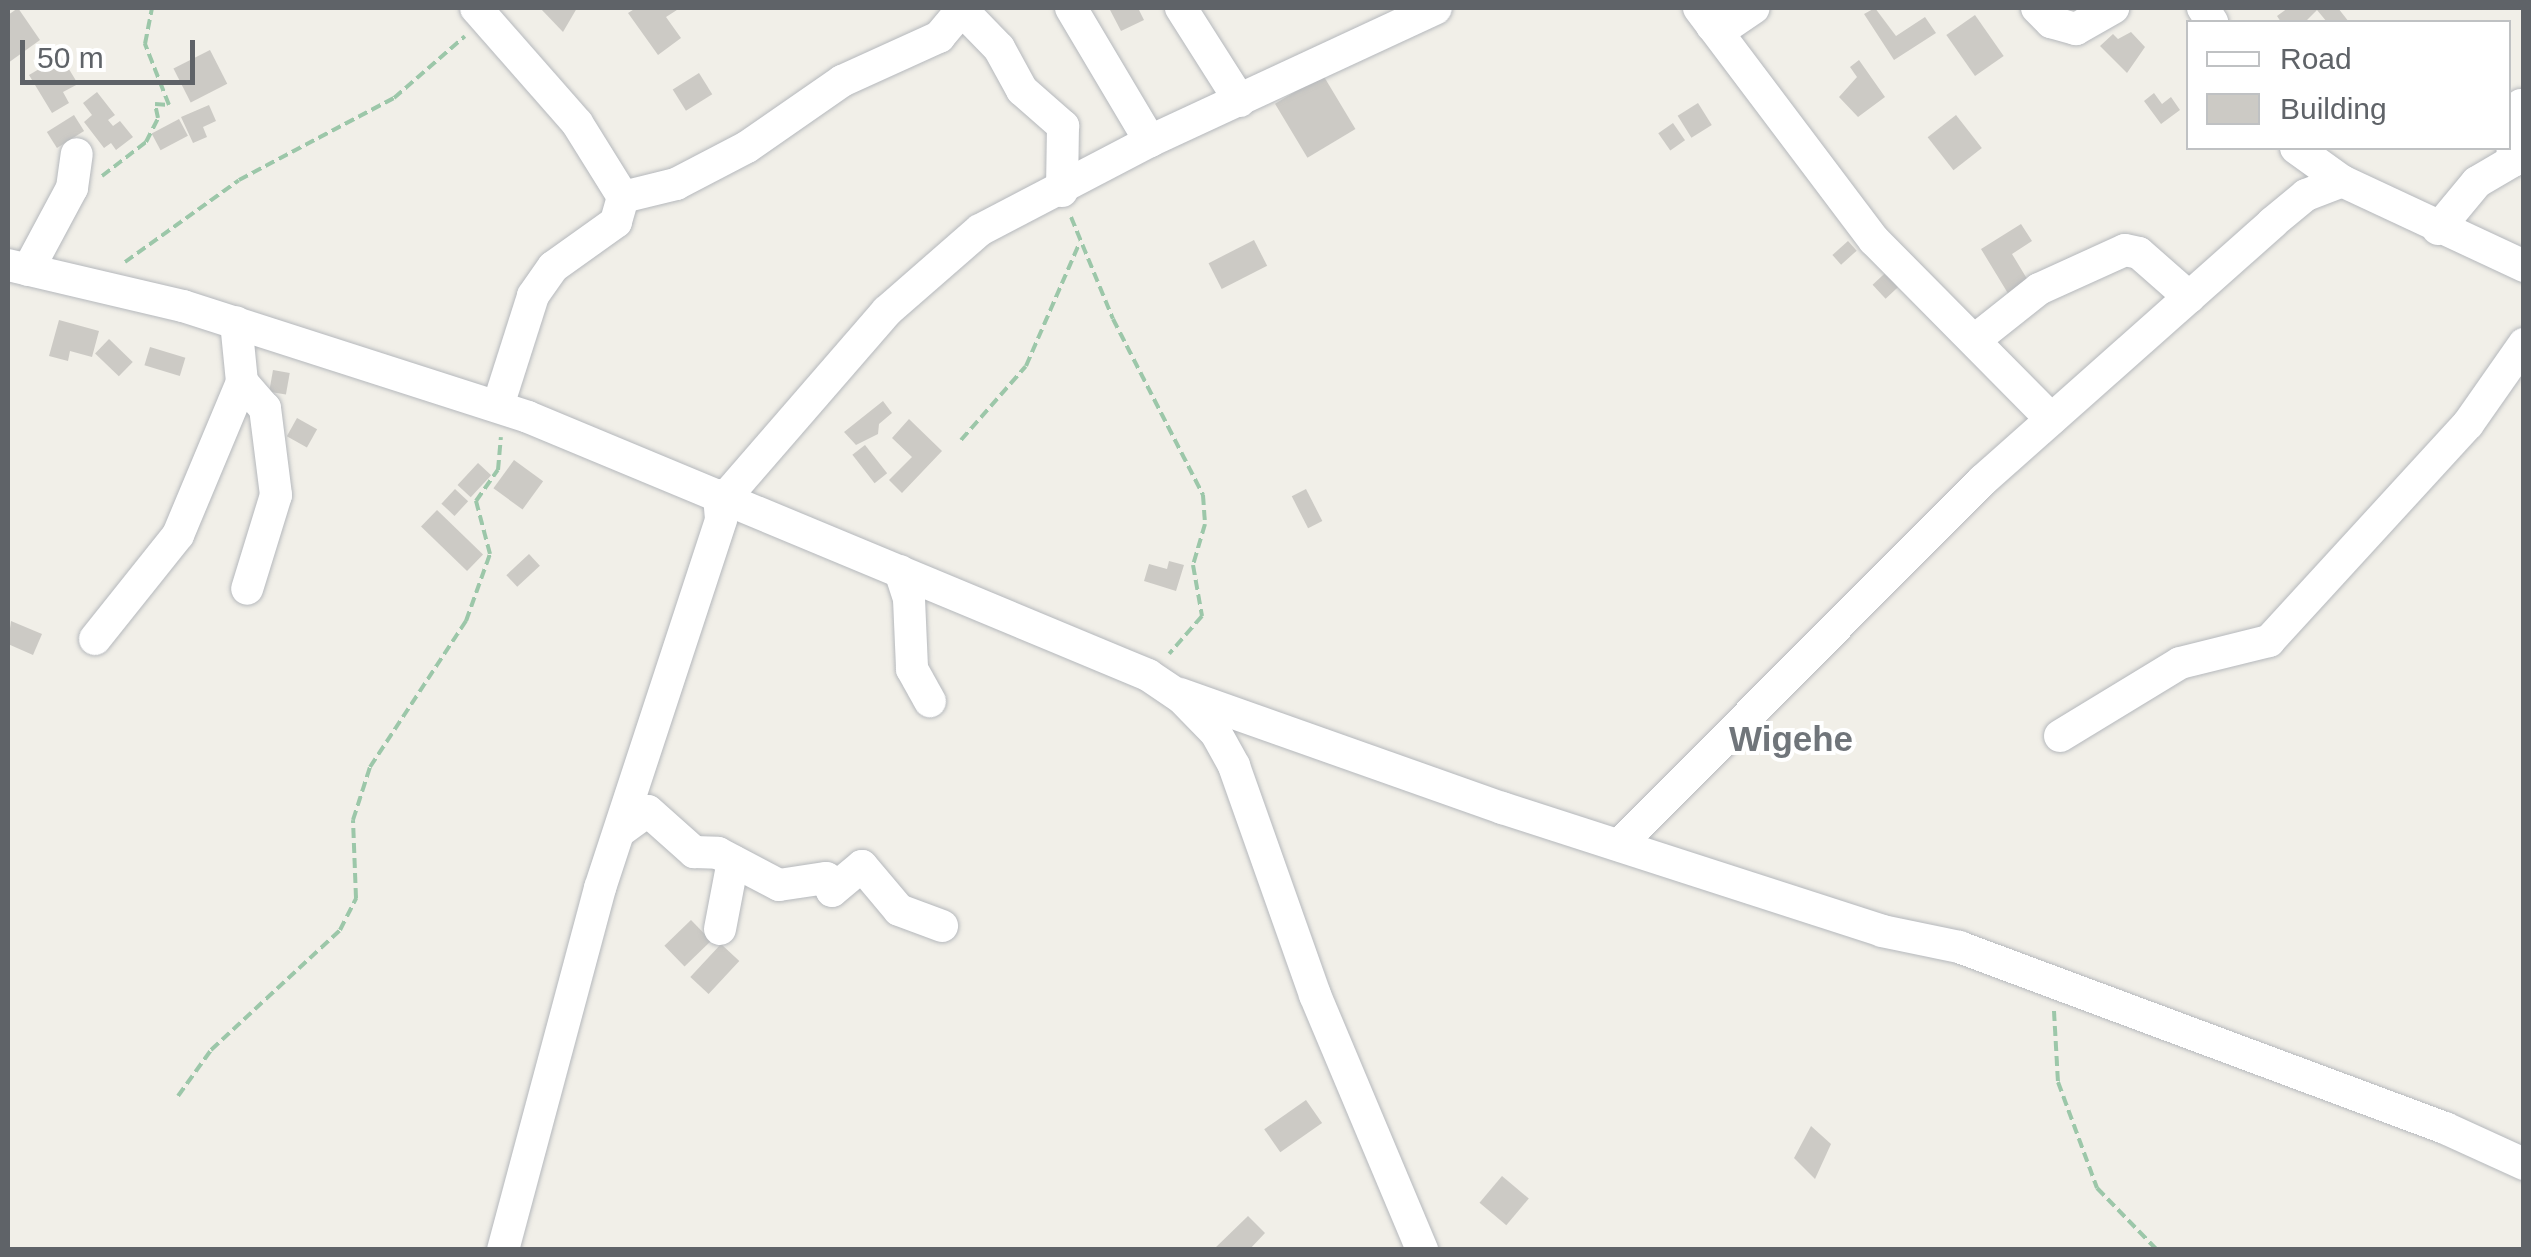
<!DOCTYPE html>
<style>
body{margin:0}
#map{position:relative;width:2531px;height:1257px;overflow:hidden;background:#f1efe8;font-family:Arial,sans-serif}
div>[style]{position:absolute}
.building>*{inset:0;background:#cccac5;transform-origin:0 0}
.path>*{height:4px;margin-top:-2px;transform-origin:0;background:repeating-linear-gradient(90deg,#9cc7a9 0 10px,transparent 0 15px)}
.roads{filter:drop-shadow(0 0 2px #b5b8bc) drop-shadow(0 0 2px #b5b8bc)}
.minor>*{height:32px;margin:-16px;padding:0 16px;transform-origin:16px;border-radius:16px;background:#fff}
span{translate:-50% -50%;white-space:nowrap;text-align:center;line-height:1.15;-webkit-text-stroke:8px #fff;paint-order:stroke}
.quarter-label{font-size:35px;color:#70757a;font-weight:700}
.frame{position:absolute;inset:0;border:10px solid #5f6368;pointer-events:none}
.legend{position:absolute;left:2186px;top:20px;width:325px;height:130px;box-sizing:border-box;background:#fff;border:2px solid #bfc1c3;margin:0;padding:12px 18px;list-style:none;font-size:30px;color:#5f6368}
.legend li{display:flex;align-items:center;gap:20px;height:50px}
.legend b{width:50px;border:2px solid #bfc1c3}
.scale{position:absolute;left:20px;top:40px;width:175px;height:45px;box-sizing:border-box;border:5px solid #5f6368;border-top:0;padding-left:12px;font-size:30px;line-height:35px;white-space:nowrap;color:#5f6368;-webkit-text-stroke:8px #fff;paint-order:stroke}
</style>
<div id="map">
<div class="building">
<div style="clip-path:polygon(18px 8px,40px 40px,8px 63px,8px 15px)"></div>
<div style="clip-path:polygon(540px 8px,577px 8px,563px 32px)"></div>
<div style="clip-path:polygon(636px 8px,680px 8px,666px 17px,681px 38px,658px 55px,628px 13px)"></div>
<div style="clip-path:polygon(1109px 8px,1138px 8px,1144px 20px,1121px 31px)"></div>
<div style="clip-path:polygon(1875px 8px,1896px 36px,1925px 17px,1936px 33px,1894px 60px,1864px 14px)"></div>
<div style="clip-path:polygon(2288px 8px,2338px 8px,2349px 22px,2327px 22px,2317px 10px,2305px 22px,2281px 22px,2277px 16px)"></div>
<div style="left:1975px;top:15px;width:50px;height:35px;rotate:55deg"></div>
<div style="clip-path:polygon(2131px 32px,2145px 47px,2127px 73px,2100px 46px,2113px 34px,2118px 39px)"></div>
<div style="left:210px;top:50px;width:38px;height:41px;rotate:63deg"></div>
<div style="clip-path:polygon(61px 56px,78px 84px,63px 92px,69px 103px,52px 113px,29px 75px)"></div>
<div style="clip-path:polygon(1859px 60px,1885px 97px,1858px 117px,1839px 97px,1857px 77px,1850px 67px)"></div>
<div style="left:699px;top:73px;width:25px;height:31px;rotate:58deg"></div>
<div style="left:1323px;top:75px;width:63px;height:56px;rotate:59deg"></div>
<div style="clip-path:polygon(97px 92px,115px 115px,108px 120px,113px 126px,120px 121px,133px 137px,116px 150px,111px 143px,104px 148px,84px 122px,92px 115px,83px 103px)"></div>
<div style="clip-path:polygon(2154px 93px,2162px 104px,2171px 97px,2180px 110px,2161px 124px,2144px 101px)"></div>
<div style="left:1698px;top:103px;width:26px;height:24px;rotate:58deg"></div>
<div style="clip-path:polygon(209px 105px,216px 121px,203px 127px,207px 137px,193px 143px,181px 117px)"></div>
<div style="left:74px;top:115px;width:19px;height:32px;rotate:58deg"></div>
<div style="left:1956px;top:115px;width:42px;height:36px;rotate:52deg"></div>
<div style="left:179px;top:119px;width:19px;height:31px;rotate:62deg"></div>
<div style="left:1673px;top:123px;width:21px;height:18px;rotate:55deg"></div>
<div style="clip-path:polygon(2021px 224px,2032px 241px,2012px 254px,2032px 287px,2012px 300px,1981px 249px)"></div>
<div style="left:1254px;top:240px;width:29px;height:51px;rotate:63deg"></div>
<div style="left:1848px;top:241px;width:13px;height:21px;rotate:48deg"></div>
<div style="left:1896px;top:263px;width:19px;height:32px;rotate:47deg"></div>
<div style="clip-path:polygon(59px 320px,99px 331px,92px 357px,70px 351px,68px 361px,49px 356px)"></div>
<div style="left:109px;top:339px;width:33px;height:20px;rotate:44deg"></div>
<div style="left:150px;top:347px;width:37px;height:19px;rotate:17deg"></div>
<div style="left:273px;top:370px;width:17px;height:22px;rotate:10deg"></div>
<div style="clip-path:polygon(883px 401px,892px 413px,879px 424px,878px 434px,856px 445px,844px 432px)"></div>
<div style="left:297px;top:418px;width:23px;height:21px;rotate:29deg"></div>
<div style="clip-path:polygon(909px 419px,942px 451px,902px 493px,889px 480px,912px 457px,892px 438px)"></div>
<div style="left:865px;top:445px;width:36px;height:16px;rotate:52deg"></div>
<div style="left:514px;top:460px;width:36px;height:35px;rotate:36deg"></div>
<div style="left:478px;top:463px;width:18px;height:30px;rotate:43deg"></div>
<div style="left:455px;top:489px;width:18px;height:20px;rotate:43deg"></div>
<div style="left:1306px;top:489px;width:36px;height:16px;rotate:63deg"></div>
<div style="left:437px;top:510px;width:64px;height:23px;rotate:44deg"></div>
<div style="left:529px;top:554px;width:16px;height:31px;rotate:47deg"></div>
<div style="clip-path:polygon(1169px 561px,1184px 565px,1176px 591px,1144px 581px,1149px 564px,1167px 569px)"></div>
<div style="clip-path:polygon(11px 621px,42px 634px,33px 655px,8px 644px)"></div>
<div style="left:691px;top:920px;width:29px;height:37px;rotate:46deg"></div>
<div style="left:721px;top:944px;width:25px;height:45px;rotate:43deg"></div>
<div style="left:1306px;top:1100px;width:28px;height:51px;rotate:55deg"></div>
<div style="clip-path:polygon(1811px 1126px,1831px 1144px,1815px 1179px,1794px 1158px)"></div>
<div style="left:1502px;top:1176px;width:35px;height:35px;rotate:40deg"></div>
<div style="clip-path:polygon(1248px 1216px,1265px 1233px,1249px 1250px,1213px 1250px)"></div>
</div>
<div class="path">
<div style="left:102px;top:176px;width:56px;rotate:-37.7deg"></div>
<div style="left:146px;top:142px;width:27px;rotate:-63deg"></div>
<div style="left:158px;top:118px;width:14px;rotate:-102deg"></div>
<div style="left:155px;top:104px;width:14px;rotate:4deg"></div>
<div style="left:169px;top:105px;width:66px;rotate:-111.5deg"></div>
<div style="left:145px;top:44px;width:37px;rotate:-79deg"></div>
<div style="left:1071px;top:217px;width:110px;rotate:67.6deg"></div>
<div style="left:1113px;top:319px;width:198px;rotate:62.9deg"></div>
<div style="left:1203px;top:495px;width:29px;rotate:86deg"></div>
<div style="left:1205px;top:524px;width:43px;rotate:106.3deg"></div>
<div style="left:1193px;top:565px;width:52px;rotate:80deg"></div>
<div style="left:1202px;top:616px;width:50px;rotate:131deg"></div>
<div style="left:125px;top:262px;width:140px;rotate:-35.7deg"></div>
<div style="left:239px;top:180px;width:175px;rotate:-27.9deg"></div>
<div style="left:394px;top:98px;width:94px;rotate:-41.1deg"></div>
<div style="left:961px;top:440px;width:98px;rotate:-48.7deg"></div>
<div style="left:1026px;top:366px;width:135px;rotate:-66.5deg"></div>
<div style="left:2054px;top:1011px;width:71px;rotate:86.8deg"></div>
<div style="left:2058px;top:1082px;width:113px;rotate:69.8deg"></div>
<div style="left:2097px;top:1188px;width:86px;rotate:45.9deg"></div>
<div style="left:178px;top:1096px;width:57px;rotate:-54.3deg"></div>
<div style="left:211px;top:1050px;width:176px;rotate:-42.9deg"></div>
<div style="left:340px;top:930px;width:36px;rotate:-63deg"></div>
<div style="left:356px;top:898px;width:78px;rotate:-92.2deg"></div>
<div style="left:353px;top:820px;width:56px;rotate:-72.2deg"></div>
<div style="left:370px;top:767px;width:175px;rotate:-56.7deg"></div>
<div style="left:466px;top:621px;width:71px;rotate:-70.3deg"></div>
<div style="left:490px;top:554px;width:55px;rotate:-104.8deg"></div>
<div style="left:476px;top:501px;width:38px;rotate:-55deg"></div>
<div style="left:498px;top:470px;width:33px;rotate:-85deg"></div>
</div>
<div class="roads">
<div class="minor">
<div style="left:476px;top:8px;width:153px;rotate:48.7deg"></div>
<div style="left:577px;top:123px;width:87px;rotate:58.1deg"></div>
<div style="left:623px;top:197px;width:26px;rotate:106deg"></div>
<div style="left:616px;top:222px;width:77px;rotate:144.5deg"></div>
<div style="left:553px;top:267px;width:35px;rotate:125deg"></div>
<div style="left:533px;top:296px;width:115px;rotate:107.7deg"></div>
<div style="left:1071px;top:8px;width:155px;rotate:59.3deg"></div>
<div style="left:1181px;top:8px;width:110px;rotate:57.6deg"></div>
<div style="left:1699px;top:8px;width:291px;rotate:53deg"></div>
<div style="left:1874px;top:240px;width:252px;rotate:45.3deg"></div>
<div style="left:2037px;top:8px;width:20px;rotate:45deg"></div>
<div style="left:2051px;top:22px;width:26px;rotate:16deg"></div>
<div style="left:2076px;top:29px;width:43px;rotate:-29.6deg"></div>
<div style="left:2203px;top:8px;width:17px;rotate:57deg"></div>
<div style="left:962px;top:10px;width:53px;rotate:45.8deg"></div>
<div style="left:999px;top:48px;width:48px;rotate:61.3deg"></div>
<div style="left:1022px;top:90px;width:55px;rotate:41.3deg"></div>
<div style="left:1063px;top:126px;width:65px;rotate:90.9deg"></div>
<div style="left:1712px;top:26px;width:15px"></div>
<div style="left:1727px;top:26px;width:32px;rotate:-34deg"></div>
<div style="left:2296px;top:148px;width:57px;rotate:35.7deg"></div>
<div style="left:2342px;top:181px;width:201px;rotate:25deg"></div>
<div style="left:623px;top:197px;width:55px;rotate:-13.8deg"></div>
<div style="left:676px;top:184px;width:80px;rotate:-27.5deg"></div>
<div style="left:747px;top:147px;width:116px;rotate:-34.8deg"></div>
<div style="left:842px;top:81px;width:107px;rotate:-24.4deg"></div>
<div style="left:939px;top:37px;width:38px;rotate:-50deg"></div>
<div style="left:2438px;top:229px;width:61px;rotate:-50.3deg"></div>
<div style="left:2477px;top:182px;width:42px;rotate:-30.3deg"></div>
<div style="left:2513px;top:161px;width:46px;rotate:-92.5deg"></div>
<div style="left:2511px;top:115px;width:14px;rotate:-45deg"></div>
<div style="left:8px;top:265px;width:180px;rotate:13.2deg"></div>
<div style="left:183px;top:306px;width:362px;rotate:17.8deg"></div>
<div style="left:528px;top:417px;width:672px;rotate:22.59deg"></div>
<div style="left:1148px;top:675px;width:40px;rotate:34deg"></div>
<div style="left:1181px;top:697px;width:50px;rotate:45.8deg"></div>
<div style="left:1216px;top:733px;width:38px;rotate:61deg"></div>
<div style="left:1234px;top:766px;width:243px;rotate:70.5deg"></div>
<div style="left:1315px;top:995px;width:277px;rotate:67.2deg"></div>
<div style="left:28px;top:270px;width:93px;rotate:-61.8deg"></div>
<div style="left:72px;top:188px;width:34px;rotate:-82deg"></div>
<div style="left:1976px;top:339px;width:80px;rotate:-38.4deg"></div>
<div style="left:2039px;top:289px;width:94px;rotate:-24.4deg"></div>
<div style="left:2125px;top:250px;width:14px;rotate:12deg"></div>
<div style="left:2139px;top:253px;width:67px;rotate:41.3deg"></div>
<div style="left:242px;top:382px;width:35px;rotate:49deg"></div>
<div style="left:265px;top:408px;width:88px;rotate:82.8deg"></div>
<div style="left:276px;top:495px;width:98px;rotate:107.1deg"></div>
<div style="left:725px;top:498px;width:247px;rotate:-49.1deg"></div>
<div style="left:887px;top:311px;width:123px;rotate:-41.1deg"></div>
<div style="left:980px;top:230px;width:192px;rotate:-27.6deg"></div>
<div style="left:1150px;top:141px;width:315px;rotate:-24.9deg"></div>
<div style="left:900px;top:571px;width:29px;rotate:72deg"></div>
<div style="left:909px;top:599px;width:70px;rotate:87.5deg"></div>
<div style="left:912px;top:669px;width:37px;rotate:61deg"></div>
<div style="left:95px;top:639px;width:133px;rotate:-51.4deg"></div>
<div style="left:178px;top:535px;width:166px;rotate:-67.3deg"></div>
<div style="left:242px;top:382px;width:60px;rotate:-95.7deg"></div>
<div style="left:1180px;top:694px;width:342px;rotate:19.5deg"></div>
<div style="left:1502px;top:808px;width:399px;rotate:17.9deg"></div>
<div style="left:1882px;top:931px;width:79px;rotate:11.7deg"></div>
<div style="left:1959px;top:947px;width:519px;rotate:20.43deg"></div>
<div style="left:2445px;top:1128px;width:87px;rotate:24.5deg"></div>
<div style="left:2060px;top:736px;width:140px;rotate:-31.3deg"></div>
<div style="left:2180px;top:663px;width:92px;rotate:-13.9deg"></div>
<div style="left:2269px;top:641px;width:294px;rotate:-47.5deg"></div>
<div style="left:2468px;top:424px;width:98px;rotate:-55deg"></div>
<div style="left:620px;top:831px;width:34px;rotate:-36deg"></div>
<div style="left:648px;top:811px;width:62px;rotate:41.7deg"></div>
<div style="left:694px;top:852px;width:24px;rotate:2deg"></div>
<div style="left:718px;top:853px;width:69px;rotate:27.7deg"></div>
<div style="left:779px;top:885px;width:48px;rotate:-8.5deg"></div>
<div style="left:826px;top:878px;width:14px;rotate:65deg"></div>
<div style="left:832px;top:891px;width:39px;rotate:-40deg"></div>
<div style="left:862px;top:866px;width:57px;rotate:49.9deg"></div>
<div style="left:899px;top:910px;width:46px;rotate:20.4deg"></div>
<div style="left:1621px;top:843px;width:513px;rotate:-45.08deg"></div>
<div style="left:1983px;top:480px;width:387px;rotate:-41.6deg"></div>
<div style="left:2272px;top:223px;width:44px;rotate:-39.5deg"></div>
<div style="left:2306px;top:195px;width:39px;rotate:-21deg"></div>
<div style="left:720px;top:929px;width:69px;rotate:-79.2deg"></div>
<div style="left:503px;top:1250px;width:375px;rotate:-75deg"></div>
<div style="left:600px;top:888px;width:388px;rotate:-71.8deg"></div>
<div style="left:721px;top:519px;width:24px;rotate:-95deg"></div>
</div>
</div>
<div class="quarter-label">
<span style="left:1791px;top:739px">Wigehe</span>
</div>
<div class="frame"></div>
<ul class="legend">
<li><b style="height:12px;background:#fff"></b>Road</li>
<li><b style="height:28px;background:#cccac5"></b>Building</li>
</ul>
<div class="scale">50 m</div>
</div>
